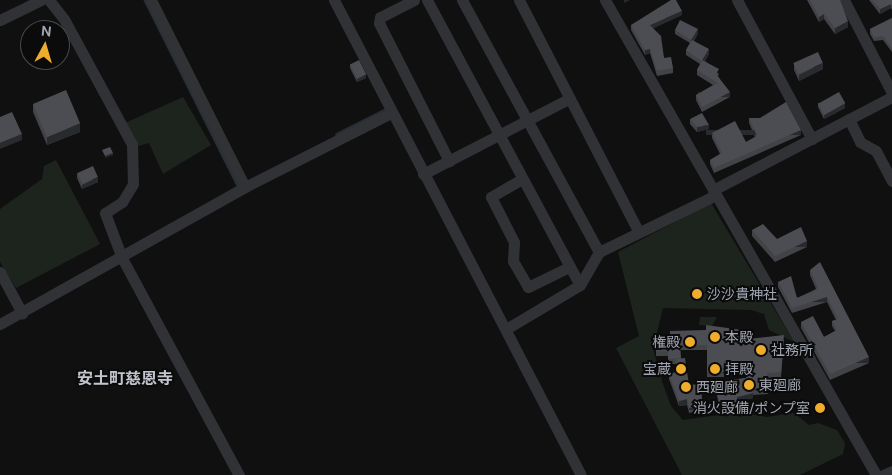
<!DOCTYPE html>
<meta charset="utf-8">
<style>
body{margin:0}
#map{position:relative;width:892px;height:475px;overflow:hidden;background:#101011;font-family:"DM Sans","Noto Sans JP",sans-serif}
div>[style]{position:absolute}
.green>*{inset:0;background:#1d241d}
.stream>*{height:2.5px;margin:-1.25px;padding:0 1.25px;transform-origin:1.25px;border-radius:1.25px;background:#272e35}
.minor>*{height:11px;margin:-5.5px;padding:0 5.5px;transform-origin:5.5px;border-radius:5.5px;background:#313236}
.wall>*{inset:0;background:#414347}
.shaded-wall>*{inset:0;background:#292a2d;transform-origin:0 0}
.building>*{inset:0;background:#4c4d53;transform-origin:0 0}
.dots>*{width:14px;height:14px;translate:-50% -50%;box-sizing:border-box;border:2px solid #0b0b0c;border-radius:50%}
span{translate:-50% -50%;white-space:nowrap;text-align:center;line-height:1.15;-webkit-text-stroke:4px #0b0b0c;paint-order:stroke}
.poi-label{font-size:14px;color:#a1a7b2}
.left{translate:0 -50%;text-align:left}
.right{translate:-100% -50%;text-align:right}
.quarter-label{font-size:16px;color:#c2c5ce;font-weight:700}
.north{position:absolute;left:20px;top:20px;width:50px;height:50px;box-sizing:border-box;background:#0b0b0c;border:1px solid #47494e;border-radius:50%;rotate:6deg;font-size:14px;font-weight:700;line-height:20px;text-align:center;color:#a1a7b2}
.north::after{content:'';display:block;margin:auto;width:18px;height:22px;background:#eead2c;clip-path:polygon(50% 0,100% 100%,50% 72%,0 100%)}
</style>
<div id="map">
<div class="green">
<div style="clip-path:polygon(183px 97px,211px 145px,163px 174px,149px 143px,134px 147px,125px 123px)"></div>
<div style="clip-path:polygon(56px 160px,100px 244px,16px 288px,0 262px,0 209px,42px 179px,44px 166px)"></div>
<div style="clip-path:polygon(711px 203px,794px 342px,769px 330px,764px 314px,751px 310px,663px 308px,653px 349px,663px 384px,671px 406px,683px 420px,741px 412px,767px 417px,794px 413px,809px 425px,818px 423px,837px 430px,845px 443px,843px 454px,800px 475px,682px 475px,616px 348px,639px 336px,618px 252px)"></div>
<div style="clip-path:polygon(700px 317px,717px 317px,712px 326px,699px 325px)"></div>
</div>
<div class="stream">
<div style="left:145px;top:0;width:208px;rotate:63.4deg"></div>
<div style="left:336px;top:134px;width:54px;rotate:-26.6deg"></div>
</div>
<div class="minor">
<div style="left:49px;top:0;width:24px;rotate:52deg"></div>
<div style="left:64px;top:19px;width:142px;rotate:61.5deg"></div>
<div style="left:132px;top:144px;width:40px;rotate:88.6deg"></div>
<div style="left:133px;top:184px;width:21px;rotate:121deg"></div>
<div style="left:122px;top:202px;width:20px;rotate:147deg"></div>
<div style="left:105px;top:213px;width:48px;rotate:69.3deg"></div>
<div style="left:122px;top:258px;width:247px;rotate:61.7deg"></div>
<div style="left:151px;top:0;width:209px;rotate:63.3deg"></div>
<div style="left:334px;top:0;width:535px;rotate:62.53deg"></div>
<div style="left:414px;top:0;width:38px;rotate:153deg"></div>
<div style="left:380px;top:17px;width:6px;rotate:99deg"></div>
<div style="left:379px;top:23px;width:155px;rotate:63.1deg"></div>
<div style="left:427px;top:0;width:323px;rotate:61.8deg"></div>
<div style="left:462px;top:0;width:287px;rotate:61.5deg"></div>
<div style="left:519px;top:0;width:261px;rotate:62.7deg"></div>
<div style="left:605px;top:0;width:547px;rotate:60.29deg"></div>
<div style="left:737px;top:0;width:158px;rotate:61.7deg"></div>
<div style="left:844px;top:0;width:105px;rotate:62.7deg"></div>
<div style="left:0;top:20px;width:46px;rotate:-26deg"></div>
<div style="left:849px;top:119px;width:25px;rotate:64deg"></div>
<div style="left:860px;top:142px;width:18px;rotate:29deg"></div>
<div style="left:876px;top:151px;width:34px;rotate:62deg"></div>
<div style="left:423px;top:174px;width:165px;rotate:-27.3deg"></div>
<div style="left:522px;top:179px;width:36px;rotate:150deg"></div>
<div style="left:491px;top:197px;width:51px;rotate:62.9deg"></div>
<div style="left:514px;top:242px;width:19px;rotate:93deg"></div>
<div style="left:513px;top:261px;width:30px;rotate:60deg"></div>
<div style="left:528px;top:287px;width:46px;rotate:-26deg"></div>
<div style="left:713px;top:190px;width:202px;rotate:-27.5deg"></div>
<div style="left:0;top:272px;width:47px;rotate:61.8deg"></div>
<div style="left:0;top:324px;width:281px;rotate:-29.2deg"></div>
<div style="left:245px;top:187px;width:164px;rotate:-26.9deg"></div>
<div style="left:506px;top:329px;width:86px;rotate:-30.7deg"></div>
<div style="left:580px;top:285px;width:38px;rotate:-60deg"></div>
<div style="left:599px;top:252px;width:130px;rotate:-26deg"></div>
<div style="left:883px;top:475px;width:10px;rotate:-24deg"></div>
</div>
<div class="wall">
<div style="clip-path:polygon(807px 0,840px 0,848px 27px,835px 34px,824px 19px,819px 22px)"></div>
<div style="clip-path:polygon(869px 0,892px 0,892px 10px,891px 8px,880px 14px)"></div>
<div style="clip-path:polygon(682px 15px,653px 28px,664px 58px,673px 68px,673px 73px,657px 76px,650px 53px,645px 55px,631px 30px,631px 25px)"></div>
<div style="clip-path:polygon(892px 18px,892px 52px,883px 40px,874px 41px,870px 34px,870px 29px)"></div>
<div style="clip-path:polygon(675px 30px,698px 33px,694px 41px,709px 54px,705px 61px,719px 74px,718px 76px,730px 97px,702px 112px,696px 100px,696px 95px,713px 85px,697px 75px,697px 70px,700px 64px,686px 55px,686px 50px,690px 43px,675px 34px)"></div>
<div style="clip-path:polygon(350px 64px,366px 78px,357px 82px,350px 68px)"></div>
<div style="clip-path:polygon(794px 64px,823px 69px,799px 81px,794px 70px)"></div>
<div style="clip-path:polygon(818px 103px,845px 108px,824px 119px,818px 107px)"></div>
<div style="clip-path:polygon(33px 104px,80px 132px,47px 145px,33px 112px)"></div>
<div style="clip-path:polygon(749px 118px,801px 135px,714px 173px,710px 164px,710px 160px,720px 154px,712px 138px,712px 133px,746px 142px,755px 137px,749px 123px)"></div>
<div style="clip-path:polygon(690px 119px,709px 129px,697px 132px,690px 124px)"></div>
<div style="clip-path:polygon(77px 173px,98px 182px,82px 189px,77px 178px)"></div>
<div style="clip-path:polygon(752px 230px,777px 239px,807px 247px,775px 262px,752px 236px)"></div>
<div style="clip-path:polygon(810px 270px,869px 363px,830px 380px,801px 328px,801px 322px,824px 337px,835px 331px,832px 326px,832px 321px,836px 320px,827px 302px,792px 313px,778px 287px,778px 282px,797px 298px,816px 289px,810px 275px)"></div>
<div style="clip-path:polygon(656px 337px,742px 338px,748px 339px,784px 340px,781px 377px,767px 378px,768px 394px,753px 395px,753px 398px,738px 402px,738px 407px,720px 410px,717px 396px,717px 391px,731px 388px,730px 380px,746px 378px,745px 367px,724px 366px,724px 377px,707px 377px,707px 350px,680px 350px,681px 359px,689px 385px,703px 410px,689px 413px,687px 405px,679px 406px,669px 379px,669px 374px,676px 372px,676px 364px,668px 364px,668px 356px,656px 356px)"></div>
</div>
<div class="shaded-wall">
<div style="clip-path:polygon(624px 0,630px 0,624px 3px)"></div>
<div style="clip-path:polygon(891px 4px,891px 8px,880px 14px,880px 9px)"></div>
<div style="clip-path:polygon(682px 11px,682px 15px,650px 30px,650px 25px)"></div>
<div style="clip-path:polygon(824px 14px,824px 19px,819px 22px,819px 17px)"></div>
<div style="clip-path:polygon(848px 21px,848px 27px,835px 34px,835px 28px)"></div>
<div style="clip-path:polygon(698px 29px,698px 33px,691px 45px,691px 40px)"></div>
<div style="clip-path:polygon(650px 49px,650px 53px,645px 55px,645px 50px)"></div>
<div style="clip-path:polygon(709px 49px,709px 54px,702px 66px,702px 60px)"></div>
<div style="clip-path:polygon(823px 63px,823px 69px,799px 81px,799px 75px)"></div>
<div style="clip-path:polygon(366px 74px,366px 78px,357px 82px,357px 78px)"></div>
<div style="left:730px;top:92px;width:5px;height:32px;rotate:90deg"></div>
<div style="clip-path:polygon(845px 103px,845px 108px,824px 119px,824px 114px)"></div>
<div style="clip-path:polygon(80px 123px,80px 132px,47px 145px,47px 137px)"></div>
<div style="clip-path:polygon(709px 125px,709px 129px,697px 132px,697px 127px)"></div>
<div style="left:801px;top:130px;width:5px;height:95px;rotate:90deg"></div>
<div style="clip-path:polygon(22px 134px,22px 140px,0 149px,0 143px)"></div>
<div style="clip-path:polygon(113px 153px,113px 155px,105px 158px,105px 156px)"></div>
<div style="clip-path:polygon(98px 177px,98px 182px,82px 189px,82px 185px)"></div>
<div style="left:807px;top:241px;width:6px;height:35px;rotate:90deg"></div>
<div style="left:827px;top:297px;width:5px;height:37px;rotate:90deg"></div>
<div style="left:869px;top:357px;width:6px;height:43px;rotate:90deg"></div>
<div style="clip-path:polygon(753px 393px,753px 398px,738px 402px,738px 407px,720px 410px,720px 405px,737px 397px)"></div>
<div style="clip-path:polygon(687px 399px,687px 405px,679px 406px,679px 401px)"></div>
<div style="left:703px;top:405px;width:5px;height:14px;rotate:90deg"></div>
</div>
<div class="building">
<div style="clip-path:polygon(671px 0,676px 0,682px 11px,650px 25px,661px 36px,664px 58px,671px 57px,673px 68px,657px 71px,650px 49px,645px 50px,631px 25px)"></div>
<div style="clip-path:polygon(810px 0,840px 0,848px 21px,835px 28px,824px 14px,819px 17px)"></div>
<div style="clip-path:polygon(872px 0,892px 0,892px 6px,891px 4px,880px 9px)"></div>
<div style="clip-path:polygon(892px 18px,892px 48px,883px 36px,874px 37px,870px 29px)"></div>
<div style="clip-path:polygon(680px 20px,698px 29px,691px 40px,675px 30px)"></div>
<div style="clip-path:polygon(692px 40px,709px 49px,702px 60px,719px 69px,716px 74px,730px 92px,702px 107px,696px 95px,718px 83px,697px 70px,702px 61px,686px 50px)"></div>
<div style="left:818px;top:52px;width:12px;height:27px;rotate:66deg"></div>
<div style="left:359px;top:60px;width:16px;height:10px;rotate:63deg"></div>
<div style="left:66px;top:90px;width:36px;height:36px;rotate:67deg"></div>
<div style="left:839px;top:92px;width:13px;height:24px;rotate:61deg"></div>
<div style="clip-path:polygon(786px 102px,801px 130px,714px 168px,710px 160px,722px 153px,712px 133px,735px 121px,746px 142px,757px 136px,749px 118px,760px 118px)"></div>
<div style="clip-path:polygon(12px 112px,22px 134px,0 143px,0 117px)"></div>
<div style="clip-path:polygon(702px 113px,709px 125px,697px 127px,690px 119px)"></div>
<div style="clip-path:polygon(110px 147px,113px 153px,105px 156px,102px 150px)"></div>
<div style="left:93px;top:166px;width:12px;height:17px;rotate:66deg"></div>
<div style="clip-path:polygon(763px 224px,777px 239px,801px 227px,807px 241px,775px 256px,752px 230px)"></div>
<div style="clip-path:polygon(820px 262px,869px 357px,830px 374px,801px 322px,813px 316px,824px 337px,837px 330px,832px 321px,838px 319px,827px 297px,792px 308px,778px 282px,791px 276px,797px 298px,812px 292px,818px 288px,810px 270px)"></div>
<div style="clip-path:polygon(706px 325px,742px 330px,742px 338px,748px 339px,784px 335px,781px 372px,767px 373px,768px 389px,752px 390px,753px 393px,737px 397px,738px 402px,720px 405px,717px 391px,732px 388px,730px 380px,746px 378px,745px 362px,724px 361px,724px 372px,707px 372px,707px 345px,680px 345px,681px 358px,668px 359px,668px 351px,656px 351px,656px 337px,670px 336px,670px 331px,706px 330px)"></div>
<div style="clip-path:polygon(685px 358px,689px 385px,700px 384px,703px 405px,689px 408px,687px 399px,679px 401px,669px 374px,677px 372px,676px 359px)"></div>
</div>
<div class="dots">
<div style="left:697px;top:294px;background:#eead2c"></div>
<div style="left:715px;top:337px;background:#eead2c"></div>
<div style="left:690px;top:342px;background:#eead2c"></div>
<div style="left:761px;top:350px;background:#eead2c"></div>
<div style="left:681px;top:369px;background:#eead2c"></div>
<div style="left:715px;top:369px;background:#eead2c"></div>
<div style="left:749px;top:385px;background:#eead2c"></div>
<div style="left:686px;top:387px;background:#eead2c"></div>
<div style="left:820px;top:408px;background:#eead2c"></div>
</div>
<div class="poi-label">
<span class="left" style="left:707px;top:294px">沙沙貴神社</span>
<span class="left" style="left:725px;top:337px">本殿</span>
<span class="right" style="left:680px;top:342px">権殿</span>
<span class="left" style="left:771px;top:350px">社務所</span>
<span class="right" style="left:671px;top:369px">宝蔵</span>
<span class="left" style="left:725px;top:369px">拝殿</span>
<span class="left" style="left:759px;top:385px">東廻廊</span>
<span class="left" style="left:696px;top:387px">西廻廊</span>
<span class="right" style="left:810px;top:408px">消火設備/ポンプ室</span>
</div>
<div class="quarter-label">
<span style="left:125px;top:379px">安土町慈恩寺</span>
</div>
<div class="north">N</div>
</div>
